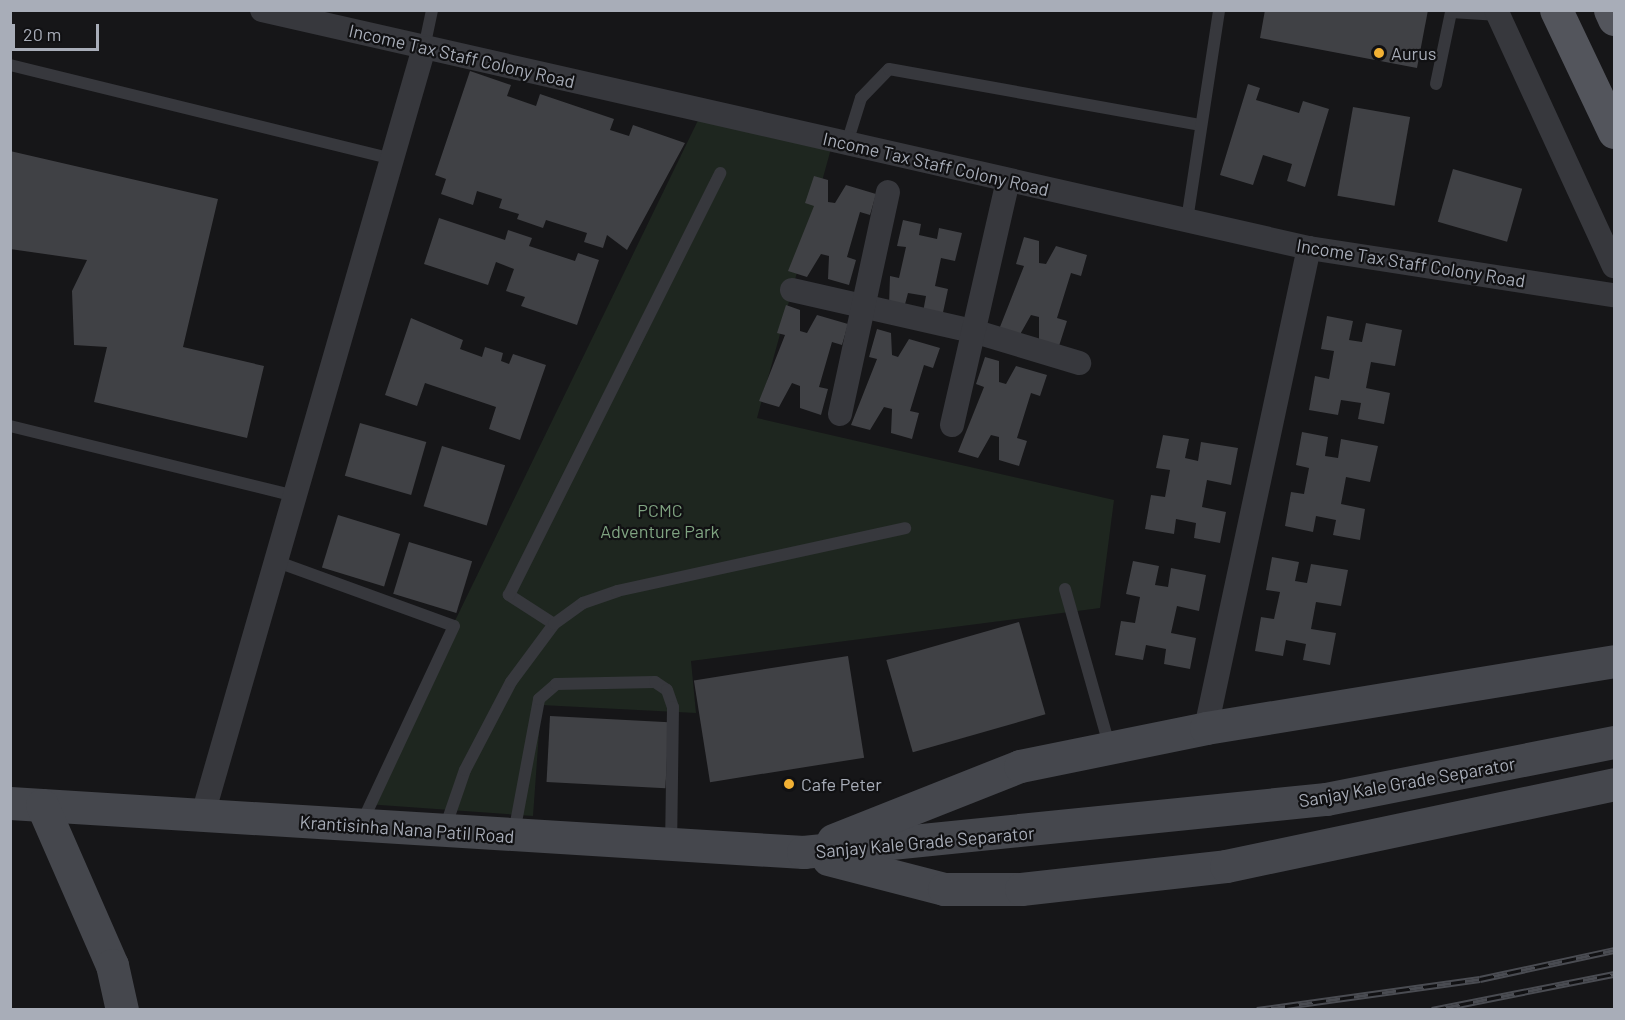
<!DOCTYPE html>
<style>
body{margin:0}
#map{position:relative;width:1625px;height:1020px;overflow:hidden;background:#161618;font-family:Barlow,sans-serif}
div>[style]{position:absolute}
.green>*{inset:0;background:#1e261f}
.building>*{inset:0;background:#404145;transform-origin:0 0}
.lane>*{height:12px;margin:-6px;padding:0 6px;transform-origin:6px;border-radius:6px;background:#37383d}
.street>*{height:24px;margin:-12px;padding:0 12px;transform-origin:12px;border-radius:12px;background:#37383d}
.secondary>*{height:33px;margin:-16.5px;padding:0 16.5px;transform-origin:16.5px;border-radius:16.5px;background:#45474d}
.primary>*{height:33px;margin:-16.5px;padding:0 16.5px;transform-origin:16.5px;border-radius:16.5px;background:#53555c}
.rail>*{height:7px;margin-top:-3.5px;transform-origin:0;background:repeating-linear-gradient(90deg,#111113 0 14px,#4a4c52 0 28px);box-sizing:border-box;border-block:2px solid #4a4c52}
.dots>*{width:16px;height:16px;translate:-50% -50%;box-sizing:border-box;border:3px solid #111113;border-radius:50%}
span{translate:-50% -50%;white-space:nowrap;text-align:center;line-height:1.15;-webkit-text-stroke:4.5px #111113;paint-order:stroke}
.poi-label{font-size:18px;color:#a8adb8}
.left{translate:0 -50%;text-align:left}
.street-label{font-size:18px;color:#a8adb8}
.park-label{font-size:18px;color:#7fa381}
.frame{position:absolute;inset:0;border:12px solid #a8adb8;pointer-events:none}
.scale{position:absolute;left:12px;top:24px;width:87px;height:27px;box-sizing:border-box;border:3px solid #a8adb8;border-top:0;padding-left:8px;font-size:18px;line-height:21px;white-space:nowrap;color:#a8adb8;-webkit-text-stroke:4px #111113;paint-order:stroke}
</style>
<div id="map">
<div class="green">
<div style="clip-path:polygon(704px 108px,835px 134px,757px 418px,1114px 500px,1100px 608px,691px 661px,696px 713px,541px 705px,533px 816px,366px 804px)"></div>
</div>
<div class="building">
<div style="clip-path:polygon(1265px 10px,1428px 10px,1417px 68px,1260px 38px)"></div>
<div style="clip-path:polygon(470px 71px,511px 85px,507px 96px,536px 106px,540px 94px,614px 119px,610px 130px,629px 136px,633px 125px,685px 143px,627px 250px,607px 235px,603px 248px,584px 242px,587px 233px,546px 220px,543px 228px,517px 219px,519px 214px,499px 208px,502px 199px,477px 191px,473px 205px,441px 194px,446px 179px,435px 175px)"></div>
<div style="clip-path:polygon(1248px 84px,1260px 88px,1256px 100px,1299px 113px,1303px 101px,1329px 109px,1305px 187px,1287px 181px,1292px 164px,1263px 155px,1253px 185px,1220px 175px)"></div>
<div style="left:1353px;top:107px;width:58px;height:90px;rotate:10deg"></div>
<div style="clip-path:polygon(10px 151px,218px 199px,183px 347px,264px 366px,247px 438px,94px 402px,107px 347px,74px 345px,72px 291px,87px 260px,10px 249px)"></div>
<div style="left:1453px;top:169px;width:72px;height:55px;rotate:16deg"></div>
<div style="clip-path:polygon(814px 176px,828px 180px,828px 202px,835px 203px,846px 185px,876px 194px,870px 215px,860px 212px,847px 257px,856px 260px,849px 285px,828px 279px,829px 256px,821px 254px,807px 277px,788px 271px,814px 206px,805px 203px)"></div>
<div style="clip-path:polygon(439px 218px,505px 240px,508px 230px,532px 238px,529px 246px,575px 261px,578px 253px,599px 260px,577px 325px,521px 306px,525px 297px,506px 291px,514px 269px,496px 262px,488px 285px,424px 264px)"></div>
<div style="clip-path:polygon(903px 220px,921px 224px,919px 235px,937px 239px,939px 228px,962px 233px,955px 261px,941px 258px,935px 286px,948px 289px,942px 317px,923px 312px,926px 296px,908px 293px,904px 308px,889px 305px,890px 276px,899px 278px,906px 247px,897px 246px)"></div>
<div style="clip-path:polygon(1024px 237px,1039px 241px,1039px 263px,1046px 264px,1056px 246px,1087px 255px,1081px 276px,1071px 273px,1057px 318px,1067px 321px,1059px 346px,1039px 340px,1039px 317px,1031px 315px,1018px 338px,998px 332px,1024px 266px,1016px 264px)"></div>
<div style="clip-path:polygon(786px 305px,800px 310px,800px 331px,807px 333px,817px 315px,848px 324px,842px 345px,832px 342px,819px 387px,828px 389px,821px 415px,800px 408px,800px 386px,792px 383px,779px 407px,759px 401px,785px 335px,777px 333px)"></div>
<div style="clip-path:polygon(1327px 316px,1353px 321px,1349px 340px,1362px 342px,1366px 323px,1402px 330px,1395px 366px,1371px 362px,1366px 388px,1390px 393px,1384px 424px,1358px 419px,1361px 403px,1341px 400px,1338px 415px,1309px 410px,1315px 376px,1329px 379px,1334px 351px,1321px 349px)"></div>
<div style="clip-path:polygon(411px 318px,463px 340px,460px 349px,482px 357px,485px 347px,503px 353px,501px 361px,509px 364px,513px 354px,546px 365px,520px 440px,489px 429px,496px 407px,425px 383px,417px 406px,385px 395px)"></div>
<div style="clip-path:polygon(877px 329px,891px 333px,892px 355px,898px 357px,909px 339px,940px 348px,933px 368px,924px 365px,910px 411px,919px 413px,912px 439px,891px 433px,892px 409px,884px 407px,870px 430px,851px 425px,877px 359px,869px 357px)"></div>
<div style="clip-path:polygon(985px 357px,999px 361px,999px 382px,1006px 384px,1016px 366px,1047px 375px,1040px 396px,1031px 393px,1017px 438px,1027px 441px,1019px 466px,999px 460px,999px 437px,991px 435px,978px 458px,958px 452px,984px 387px,976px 384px)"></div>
<div style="left:360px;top:423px;width:69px;height:55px;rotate:16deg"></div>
<div style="clip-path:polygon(1302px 432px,1328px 437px,1325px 456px,1338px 458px,1341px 439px,1378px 446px,1370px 482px,1346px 477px,1341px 504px,1365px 509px,1360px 540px,1333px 535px,1336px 520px,1316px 516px,1313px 532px,1285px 526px,1291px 492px,1304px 494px,1309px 468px,1296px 465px)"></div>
<div style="clip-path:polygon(1163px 435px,1189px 439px,1185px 458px,1198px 461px,1201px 442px,1238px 448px,1231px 485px,1207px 480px,1202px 507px,1226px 512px,1220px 543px,1194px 538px,1196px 523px,1176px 519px,1174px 534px,1145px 529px,1151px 495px,1165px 497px,1170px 470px,1156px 468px)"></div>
<div style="left:442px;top:446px;width:66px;height:63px;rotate:17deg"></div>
<div style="left:338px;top:515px;width:65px;height:55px;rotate:17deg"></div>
<div style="left:409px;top:542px;width:66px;height:54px;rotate:17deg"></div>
<div style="clip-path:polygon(1272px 557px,1299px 562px,1295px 581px,1307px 583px,1311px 564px,1348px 570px,1341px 606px,1316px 602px,1311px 629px,1336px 633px,1330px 665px,1303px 660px,1306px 644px,1286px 640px,1283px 656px,1255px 651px,1261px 617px,1274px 619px,1280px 592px,1266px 590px)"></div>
<div style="clip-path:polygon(1133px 561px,1159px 566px,1155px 585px,1168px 587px,1171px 568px,1206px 575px,1199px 611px,1177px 606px,1171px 633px,1196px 638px,1190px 669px,1164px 664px,1166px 649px,1146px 645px,1143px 660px,1115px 655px,1121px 621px,1135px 623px,1140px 597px,1126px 594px)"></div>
<div style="left:1019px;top:622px;width:96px;height:138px;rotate:74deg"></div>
<div style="left:848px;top:656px;width:103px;height:156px;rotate:81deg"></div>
<div style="left:550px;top:716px;width:119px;height:66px;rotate:3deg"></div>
</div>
<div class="lane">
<div style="left:424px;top:48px;width:39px;rotate:-78deg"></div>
<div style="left:10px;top:65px;width:391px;rotate:13.8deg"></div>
<div style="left:1436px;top:84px;width:74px;rotate:-78.2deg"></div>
<div style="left:1451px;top:12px;width:48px;rotate:3.6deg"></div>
<div style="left:847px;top:143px;width:47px;rotate:-72.7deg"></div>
<div style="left:861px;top:98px;width:40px;rotate:-46deg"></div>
<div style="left:889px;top:69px;width:317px;rotate:10.2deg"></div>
<div style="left:1187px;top:220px;width:212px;rotate:-81.3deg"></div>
<div style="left:10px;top:426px;width:293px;rotate:13.8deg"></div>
<div style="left:275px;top:561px;width:190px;rotate:20deg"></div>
<div style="left:454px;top:626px;width:217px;rotate:115.1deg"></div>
<div style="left:1065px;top:589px;width:162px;rotate:74.2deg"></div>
<div style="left:554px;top:624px;width:54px;rotate:-147.2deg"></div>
<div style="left:509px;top:595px;width:472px;rotate:-63.4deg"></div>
<div style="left:445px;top:828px;width:61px;rotate:-71deg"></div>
<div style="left:465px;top:770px;width:99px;rotate:-62.4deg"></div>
<div style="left:511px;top:682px;width:72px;rotate:-53.4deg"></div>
<div style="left:554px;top:624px;width:36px;rotate:-36deg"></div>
<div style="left:583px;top:603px;width:36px;rotate:-19deg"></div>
<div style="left:617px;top:591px;width:295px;rotate:-12.3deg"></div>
<div style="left:514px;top:833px;width:136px;rotate:-79.4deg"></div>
<div style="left:539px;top:699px;width:23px;rotate:-41deg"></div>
<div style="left:556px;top:684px;width:99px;rotate:-1.2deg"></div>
<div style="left:655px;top:682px;width:14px;rotate:34deg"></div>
<div style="left:667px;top:690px;width:18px;rotate:71deg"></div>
<div style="left:673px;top:707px;width:136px;rotate:90.8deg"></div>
</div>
<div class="street">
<div style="left:262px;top:10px;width:1074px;rotate:12.81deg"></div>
<div style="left:1309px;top:248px;width:309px;rotate:8.8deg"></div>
<div style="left:1496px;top:10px;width:282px;rotate:65.3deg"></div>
<div style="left:792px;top:290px;width:186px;rotate:12.8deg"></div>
<div style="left:973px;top:331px;width:111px;rotate:16.8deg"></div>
<div style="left:840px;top:414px;width:227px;rotate:-77.8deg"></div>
<div style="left:952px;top:425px;width:251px;rotate:-77.1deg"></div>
<div style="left:1206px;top:728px;width:491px;rotate:-77.9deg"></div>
<div style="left:203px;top:814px;width:797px;rotate:-73.91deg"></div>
</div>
<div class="secondary">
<div style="left:10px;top:803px;width:795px;rotate:3.54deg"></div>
<div style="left:803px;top:852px;width:526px;rotate:-5.79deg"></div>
<div style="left:1326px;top:799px;width:294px;rotate:-11.2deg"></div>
<div style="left:42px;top:805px;width:175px;rotate:66.4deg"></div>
<div style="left:112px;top:965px;width:46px;rotate:77.5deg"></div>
<div style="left:833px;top:840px;width:201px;rotate:-21.6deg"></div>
<div style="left:1020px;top:766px;width:190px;rotate:-11.5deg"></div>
<div style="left:1206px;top:728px;width:413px;rotate:-9.3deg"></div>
<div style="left:828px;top:859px;width:120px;rotate:14.5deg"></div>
<div style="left:944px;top:889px;width:77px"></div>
<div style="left:1021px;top:889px;width:206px;rotate:-6.4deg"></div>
<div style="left:1226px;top:866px;width:397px;rotate:-11.9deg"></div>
</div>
<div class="primary">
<div style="left:1556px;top:10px;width:135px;rotate:64.6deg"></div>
<div style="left:1610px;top:10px;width:10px;rotate:66deg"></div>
</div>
<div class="rail">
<div style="left:1257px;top:1010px;width:225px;rotate:-7.9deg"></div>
<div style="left:1480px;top:979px;width:137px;rotate:-12.2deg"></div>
<div style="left:1432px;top:1010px;width:186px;rotate:-11.2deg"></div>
</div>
<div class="dots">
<div style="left:1379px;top:53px;background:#f2b134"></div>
<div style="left:789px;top:784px;background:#f2b134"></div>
</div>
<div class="poi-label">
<span class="left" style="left:1391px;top:53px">Aurus</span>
<span class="left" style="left:801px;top:784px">Cafe Peter</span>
</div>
<div class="street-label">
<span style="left:462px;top:56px;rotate:13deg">Income Tax Staff Colony Road</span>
<span style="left:936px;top:164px;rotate:13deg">Income Tax Staff Colony Road</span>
<span style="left:1411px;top:263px;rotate:9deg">Income Tax Staff Colony Road</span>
<span style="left:1407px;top:782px;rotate:-10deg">Sanjay Kale Grade Separator</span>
<span style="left:407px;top:829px;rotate:4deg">Krantisinha Nana Patil Road</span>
<span style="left:925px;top:842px;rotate:-5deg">Sanjay Kale Grade Separator</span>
</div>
<div class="park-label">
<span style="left:660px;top:521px">PCMC<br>Adventure Park</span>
</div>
<div class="frame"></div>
<div class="scale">20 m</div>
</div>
